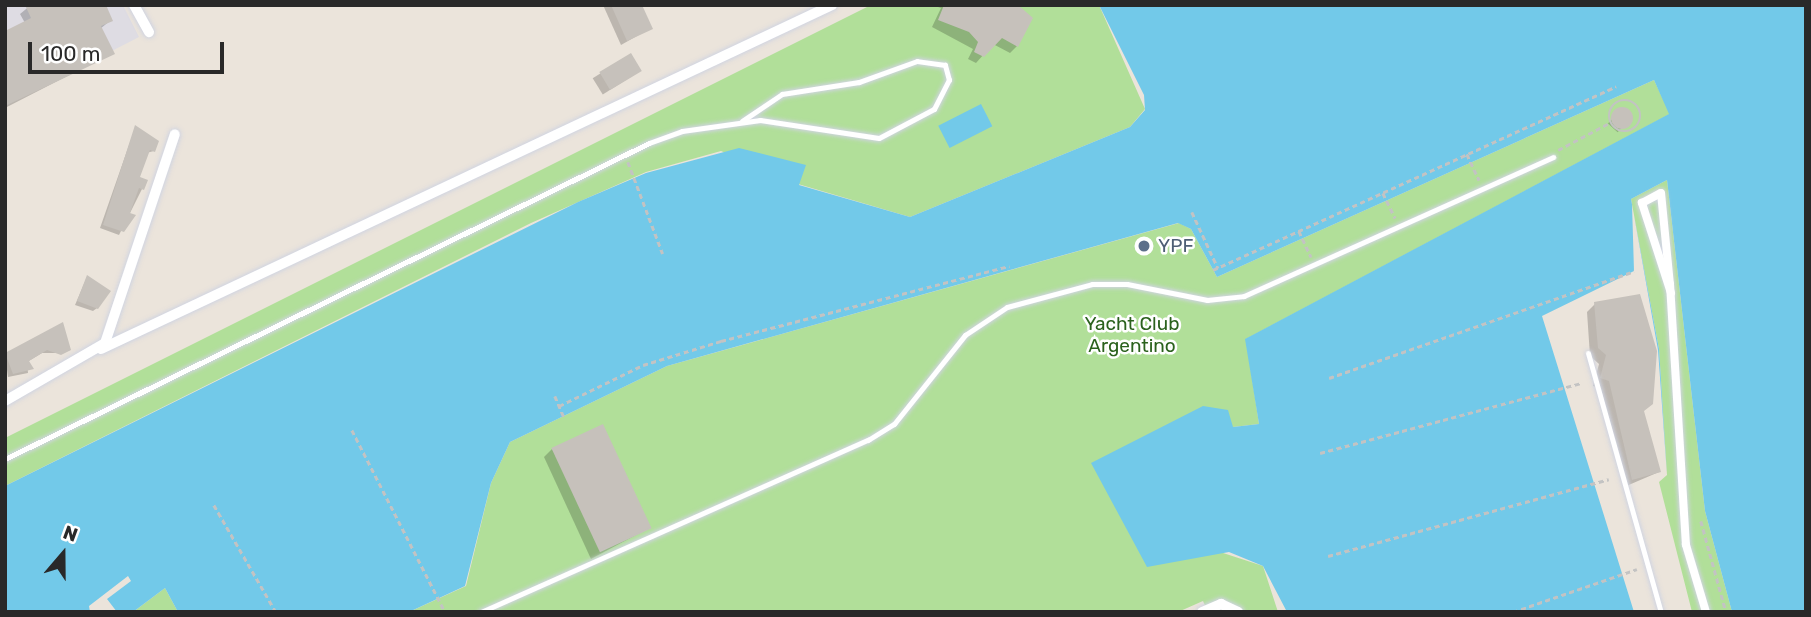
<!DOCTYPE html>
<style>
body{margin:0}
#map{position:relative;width:1811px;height:617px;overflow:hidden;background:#ebe4db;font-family:Rubik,sans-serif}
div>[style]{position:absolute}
.industrial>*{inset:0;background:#dedce3}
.green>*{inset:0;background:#b1df99}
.water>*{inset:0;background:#72c9e9;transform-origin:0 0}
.shadow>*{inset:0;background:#0003;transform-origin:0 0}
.building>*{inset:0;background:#c6c1bb;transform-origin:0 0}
.round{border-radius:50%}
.path>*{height:2.5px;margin-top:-1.25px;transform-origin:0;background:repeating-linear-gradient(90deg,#c3c3c3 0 5px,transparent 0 8.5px)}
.path>.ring{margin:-1.25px;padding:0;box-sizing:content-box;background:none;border:2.5px solid #c3c3c3;border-radius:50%}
.roads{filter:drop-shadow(0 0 2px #d0d4e1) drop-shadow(0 0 2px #d0d4e1)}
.service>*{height:5px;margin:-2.5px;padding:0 2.5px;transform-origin:2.5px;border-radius:2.5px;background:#fff}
.pedestrian>*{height:8px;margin:-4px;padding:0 4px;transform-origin:4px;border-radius:4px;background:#fff}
.minor>*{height:10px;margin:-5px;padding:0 5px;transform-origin:5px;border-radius:5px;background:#fff}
.dots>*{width:19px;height:19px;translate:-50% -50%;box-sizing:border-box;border:4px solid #fff;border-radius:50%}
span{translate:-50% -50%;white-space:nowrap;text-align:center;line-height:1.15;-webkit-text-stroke:5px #fff;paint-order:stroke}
.service-label{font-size:19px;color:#4e5e75}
.left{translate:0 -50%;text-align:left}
.park-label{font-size:19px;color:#2b621d}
.frame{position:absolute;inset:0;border:7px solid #292929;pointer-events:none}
.north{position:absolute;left:28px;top:519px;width:70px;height:70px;-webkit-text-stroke:5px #fff;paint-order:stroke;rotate:20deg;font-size:19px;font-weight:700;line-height:28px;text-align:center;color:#292929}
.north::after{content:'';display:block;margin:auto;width:24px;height:32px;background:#292929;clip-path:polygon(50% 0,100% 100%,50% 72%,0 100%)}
.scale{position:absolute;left:28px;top:42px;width:196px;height:32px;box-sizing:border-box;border:4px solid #292929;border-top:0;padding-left:9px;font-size:21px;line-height:24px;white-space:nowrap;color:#292929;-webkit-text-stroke:5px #fff;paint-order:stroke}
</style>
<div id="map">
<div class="industrial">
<div style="clip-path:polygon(5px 5px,123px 5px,139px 37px,5px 106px)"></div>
</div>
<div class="green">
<div style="clip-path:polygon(871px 5px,1099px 5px,1145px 109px,1130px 127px,910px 217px,798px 184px,721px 151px,646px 172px,531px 223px,5px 486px,5px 438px)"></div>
<div style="clip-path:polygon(1654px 80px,1670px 114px,1246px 339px,1259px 424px,1233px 427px,1220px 552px,1263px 566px,1278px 612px,1208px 612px,1203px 601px,1178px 612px,409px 612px,466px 586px,491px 483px,510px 442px,667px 366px,1179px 223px,1191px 229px,1217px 277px)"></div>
<div style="clip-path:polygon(1667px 180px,1705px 511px,1732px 612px,1692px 612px,1659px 482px,1667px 475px,1659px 349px,1631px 199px)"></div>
<div style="clip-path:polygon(165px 588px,178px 612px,133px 612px)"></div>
</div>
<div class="water">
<div style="clip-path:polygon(1099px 5px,1806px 5px,1806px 612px,1732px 612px,1705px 511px,1667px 180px,1631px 199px,1659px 349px,1667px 475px,1658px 350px,1632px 204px,1634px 271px,1542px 316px,1634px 612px,1287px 612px,1263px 566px,1229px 552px,1147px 567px,1091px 463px,1203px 406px,1228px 410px,1233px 427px,1259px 424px,1245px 339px,1669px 114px,1654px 80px,1217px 277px,1191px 229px,1178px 223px,667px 366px,510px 442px,491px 483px,465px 586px,409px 612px,178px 612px,165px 588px,133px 612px,117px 612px,107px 599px,131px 581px,128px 576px,89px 606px,90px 612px,5px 612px,5px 486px,578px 202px,646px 173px,739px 148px,806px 165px,799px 185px,910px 217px,1130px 127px,1145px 110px,1144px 95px)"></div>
<div style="left:981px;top:104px;width:25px;height:48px;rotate:63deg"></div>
</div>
<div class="shadow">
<div style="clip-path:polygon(31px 5px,111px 20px,100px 29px,112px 53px,5px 108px,5px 33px,25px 23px,20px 14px)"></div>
<div style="clip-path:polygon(603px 5px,641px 5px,651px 28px,621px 45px)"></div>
<div style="clip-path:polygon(932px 5px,1017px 5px,1017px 46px,1010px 53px,993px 44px,976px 63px,968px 59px,973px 49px,932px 27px,941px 8px)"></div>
<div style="left:630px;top:55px;width:19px;height:44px;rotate:58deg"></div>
<div style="left:1622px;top:108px;width:13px;height:21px;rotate:42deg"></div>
<div style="clip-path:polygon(135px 128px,154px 151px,146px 153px,137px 178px,146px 181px,119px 235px,100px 228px)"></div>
<div style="clip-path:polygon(87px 277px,97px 308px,93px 311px,75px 305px)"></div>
<div style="clip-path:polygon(1595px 304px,1659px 472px,1624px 487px,1601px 388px,1593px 386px,1599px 364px,1590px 356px,1587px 312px)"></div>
<div style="clip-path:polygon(62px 325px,65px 353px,42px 353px,27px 362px,28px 373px,8px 377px,5px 355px)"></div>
<div style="clip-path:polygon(552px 449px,649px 528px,591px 559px,544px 457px)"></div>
</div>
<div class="building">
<div style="clip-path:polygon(25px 5px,106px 5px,113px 21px,101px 26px,115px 54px,5px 106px,5px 31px,31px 18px)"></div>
<div style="clip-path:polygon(611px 5px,642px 5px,653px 29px,627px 41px)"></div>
<div style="clip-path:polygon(944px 5px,1018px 5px,1033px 18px,1018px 47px,1002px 38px,984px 57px,974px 52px,978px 42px,969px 32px,938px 20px)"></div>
<div style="left:631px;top:53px;width:21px;height:37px;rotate:59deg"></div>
<div class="round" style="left:1611px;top:107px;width:22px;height:22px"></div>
<div style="clip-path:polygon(135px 125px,159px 141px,155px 152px,150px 150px,140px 177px,148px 180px,144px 190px,139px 188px,130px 213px,136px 215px,124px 232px,103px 225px)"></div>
<div style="clip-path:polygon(87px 275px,111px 291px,98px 309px,77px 301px)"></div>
<div style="clip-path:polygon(1640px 294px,1657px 351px,1653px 404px,1644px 411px,1661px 472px,1632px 480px,1609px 381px,1600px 378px,1606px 355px,1598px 348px,1594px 302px)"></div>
<div style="clip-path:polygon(63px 322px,71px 350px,61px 355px,47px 350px,29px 361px,34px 369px,13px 374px,5px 353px)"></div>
<div style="left:603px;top:424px;width:115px;height:57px;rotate:65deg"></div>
</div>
<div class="path">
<div class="ring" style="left:1609px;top:100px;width:29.5px;height:29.5px"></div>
<div style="left:1558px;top:150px;width:60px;rotate:-27.8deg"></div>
<div style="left:1467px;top:154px;width:29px;rotate:65deg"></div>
<div style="left:628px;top:162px;width:98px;rotate:69.2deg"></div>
<div style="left:1383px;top:193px;width:28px;rotate:64deg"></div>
<div style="left:1192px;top:212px;width:62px;rotate:65.1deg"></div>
<div style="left:1299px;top:231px;width:29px;rotate:65deg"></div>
<div style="left:1213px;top:270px;width:443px;rotate:-24.5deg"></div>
<div style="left:1329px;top:378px;width:323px;rotate:-19.3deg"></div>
<div style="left:555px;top:396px;width:23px;rotate:67deg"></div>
<div style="left:559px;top:406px;width:93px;rotate:-26deg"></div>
<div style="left:643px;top:365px;width:82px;rotate:-17.1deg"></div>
<div style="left:721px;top:341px;width:298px;rotate:-14.6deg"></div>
<div style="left:352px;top:430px;width:204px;rotate:62.9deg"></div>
<div style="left:1320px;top:453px;width:271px;rotate:-15deg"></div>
<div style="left:214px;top:505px;width:124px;rotate:59.9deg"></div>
<div style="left:1701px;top:521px;width:94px;rotate:74.6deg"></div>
<div style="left:1328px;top:556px;width:291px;rotate:-15.3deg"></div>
<div style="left:1513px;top:612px;width:131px;rotate:-19.1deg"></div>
</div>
<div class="roads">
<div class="service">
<div style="left:1588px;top:353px;width:269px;rotate:74.3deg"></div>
<div style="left:5px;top:459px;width:717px;rotate:-26.14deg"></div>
<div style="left:649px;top:143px;width:35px;rotate:-20deg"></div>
<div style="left:682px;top:131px;width:79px;rotate:-8deg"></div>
<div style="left:760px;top:120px;width:120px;rotate:8.6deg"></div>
<div style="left:879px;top:138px;width:62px;rotate:-27.8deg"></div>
<div style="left:934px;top:109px;width:33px;rotate:-63deg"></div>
<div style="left:949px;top:80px;width:16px;rotate:-105deg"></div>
<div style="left:945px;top:65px;width:28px;rotate:-172deg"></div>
<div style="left:917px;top:61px;width:62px;rotate:160.1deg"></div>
<div style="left:859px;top:82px;width:78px;rotate:171.1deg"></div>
<div style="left:782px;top:94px;width:48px;rotate:146deg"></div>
<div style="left:481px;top:612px;width:424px;rotate:-24deg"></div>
<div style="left:868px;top:440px;width:31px;rotate:-32deg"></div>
<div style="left:894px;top:424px;width:114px;rotate:-51.4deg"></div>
<div style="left:965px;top:335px;width:50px;rotate:-33.7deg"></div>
<div style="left:1007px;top:307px;width:88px;rotate:-15.1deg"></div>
<div style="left:1092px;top:284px;width:35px"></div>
<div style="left:1127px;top:284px;width:82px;rotate:11.3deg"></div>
<div style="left:1207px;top:300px;width:37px;rotate:-6deg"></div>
<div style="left:1244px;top:296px;width:339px;rotate:-24.2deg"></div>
</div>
<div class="pedestrian">
<div style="left:1671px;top:293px;width:95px;rotate:-107.9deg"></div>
<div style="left:1642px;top:203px;width:21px;rotate:-28deg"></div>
<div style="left:1661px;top:193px;width:91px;rotate:84.4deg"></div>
<div style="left:1670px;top:284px;width:261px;rotate:86.5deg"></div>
<div style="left:1686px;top:545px;width:70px;rotate:73.4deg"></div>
</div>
<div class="minor">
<div style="left:134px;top:5px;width:31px;rotate:61deg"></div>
<div style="left:101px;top:349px;width:808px;rotate:-25.2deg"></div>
<div style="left:5px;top:401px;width:116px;rotate:-30.1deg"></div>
<div style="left:105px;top:343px;width:220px;rotate:-71.5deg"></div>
<div style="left:1202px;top:612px;width:21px;rotate:-23deg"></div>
<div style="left:1221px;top:604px;width:19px;rotate:25deg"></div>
</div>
</div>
<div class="dots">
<div style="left:1144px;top:246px;background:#5c6f8a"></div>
</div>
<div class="service-label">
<span class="left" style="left:1158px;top:246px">YPF</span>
</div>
<div class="park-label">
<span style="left:1132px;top:335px">Yacht Club<br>Argentino</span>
</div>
<div class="frame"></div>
<div class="north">N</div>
<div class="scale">100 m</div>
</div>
